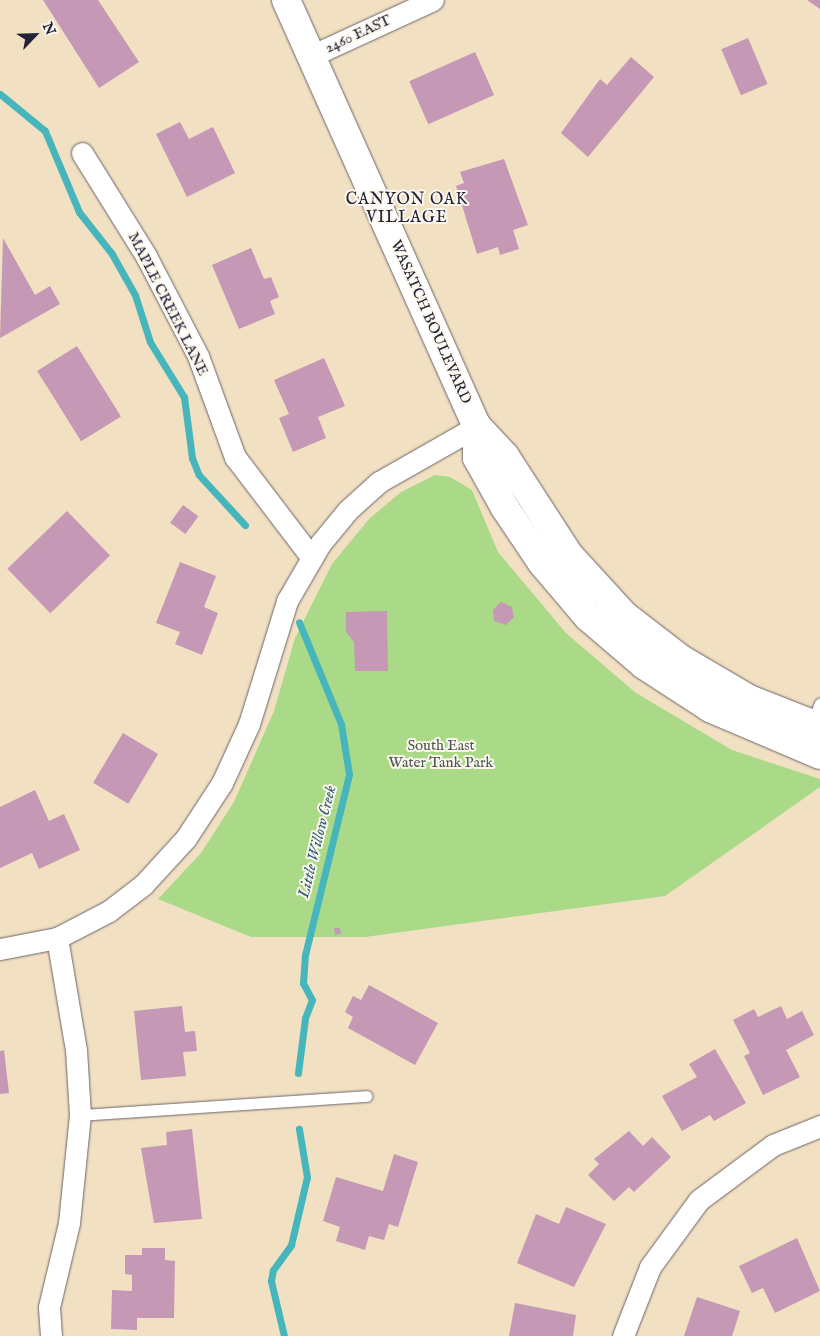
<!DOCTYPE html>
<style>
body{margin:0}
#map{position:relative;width:820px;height:1336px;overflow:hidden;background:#f2e0c2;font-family:"IM FELL English",serif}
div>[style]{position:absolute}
.green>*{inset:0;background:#aada88}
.stream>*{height:7px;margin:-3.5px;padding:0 3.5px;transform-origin:3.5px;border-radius:3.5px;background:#46b6bc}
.building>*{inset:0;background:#c598b5;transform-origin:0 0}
.roads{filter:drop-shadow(0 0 1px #6b646a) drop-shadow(0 0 1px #6b646a)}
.service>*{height:11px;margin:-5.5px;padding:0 5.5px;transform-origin:5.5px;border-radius:5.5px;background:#fff}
.minor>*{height:21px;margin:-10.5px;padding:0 10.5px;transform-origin:10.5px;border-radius:10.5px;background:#fff}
.secondary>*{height:28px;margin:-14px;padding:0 14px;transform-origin:14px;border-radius:14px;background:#fff}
span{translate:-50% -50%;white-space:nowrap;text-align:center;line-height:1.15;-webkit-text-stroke:4px #fbf7ec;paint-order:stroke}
.street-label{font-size:15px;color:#22223b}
.park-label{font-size:15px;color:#4b5952}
.neighbourhood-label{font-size:16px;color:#22223b;letter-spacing:1px}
.water-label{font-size:16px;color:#305d6f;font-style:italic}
.north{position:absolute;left:10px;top:10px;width:50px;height:50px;-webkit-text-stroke:4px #fbf7ec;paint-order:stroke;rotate:66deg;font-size:14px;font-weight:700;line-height:20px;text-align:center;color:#22223b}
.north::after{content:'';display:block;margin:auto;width:18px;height:22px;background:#22223b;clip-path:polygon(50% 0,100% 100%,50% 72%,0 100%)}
</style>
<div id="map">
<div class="green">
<div style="clip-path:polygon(435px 475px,450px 477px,472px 490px,498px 552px,566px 633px,636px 693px,732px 750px,820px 779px,820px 787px,665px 896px,365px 937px,251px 937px,158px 899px,201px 853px,234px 802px,274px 711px,295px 638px,332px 564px,369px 519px,401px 492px)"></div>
</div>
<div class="stream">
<div style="left:0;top:94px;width:58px;rotate:39.4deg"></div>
<div style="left:45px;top:131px;width:88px;rotate:67.2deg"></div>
<div style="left:79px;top:212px;width:53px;rotate:51.8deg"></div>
<div style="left:112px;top:254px;width:47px;rotate:60.7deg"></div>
<div style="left:135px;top:295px;width:49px;rotate:72.3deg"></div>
<div style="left:150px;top:342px;width:65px;rotate:58.3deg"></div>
<div style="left:184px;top:397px;width:62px;rotate:82.5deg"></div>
<div style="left:192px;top:458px;width:18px;rotate:68deg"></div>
<div style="left:199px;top:475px;width:68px;rotate:47.4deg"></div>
<div style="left:298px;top:1073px;width:55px;rotate:-82.7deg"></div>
<div style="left:305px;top:1018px;width:19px;rotate:-69deg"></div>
<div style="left:312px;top:1000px;width:19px;rotate:-118deg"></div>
<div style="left:303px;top:983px;width:28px;rotate:-86deg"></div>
<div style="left:305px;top:955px;width:186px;rotate:-76.3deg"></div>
<div style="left:349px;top:774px;width:51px;rotate:-99.1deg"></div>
<div style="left:341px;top:724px;width:110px;rotate:-112.4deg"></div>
<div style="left:284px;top:1336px;width:57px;rotate:-103.3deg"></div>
<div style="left:271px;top:1281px;width:11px;rotate:-80deg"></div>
<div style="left:273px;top:1270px;width:31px;rotate:-54deg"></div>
<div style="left:291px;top:1245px;width:70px;rotate:-76.8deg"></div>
<div style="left:307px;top:1177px;width:49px;rotate:-99.5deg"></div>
</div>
<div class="building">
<div style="clip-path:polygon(43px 0,98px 0,139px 62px,99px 88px)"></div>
<div style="clip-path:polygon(807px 0,820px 0,820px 9px)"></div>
<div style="left:748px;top:38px;width:50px;height:29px;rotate:67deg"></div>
<div style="left:475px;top:52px;width:47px;height:72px;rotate:66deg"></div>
<div style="clip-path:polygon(631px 57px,654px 77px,588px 157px,561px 133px,600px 79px,607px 85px)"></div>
<div style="clip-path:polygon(180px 122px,189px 139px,213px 127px,235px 173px,187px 197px,156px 134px)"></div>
<div style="clip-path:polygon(504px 159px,528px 225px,513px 230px,519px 249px,500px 255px,498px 247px,477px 254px,456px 186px,464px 183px,460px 172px)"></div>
<div style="clip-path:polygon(3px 238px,35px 295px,50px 286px,60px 304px,0 338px)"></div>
<div style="clip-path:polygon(251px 248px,264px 279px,271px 277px,279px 297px,270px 301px,275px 314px,239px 329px,212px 265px)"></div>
<div style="left:77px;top:346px;width:83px;height:47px;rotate:58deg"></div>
<div style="clip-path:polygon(324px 358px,345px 406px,318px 417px,326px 438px,293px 452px,279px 418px,289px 414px,274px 380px)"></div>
<div style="left:183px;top:505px;width:19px;height:22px;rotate:36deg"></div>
<div style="left:67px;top:511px;width:62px;height:83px;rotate:46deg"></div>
<div style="clip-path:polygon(180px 562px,216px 576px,204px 607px,218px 613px,202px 655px,175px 644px,180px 632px,156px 623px)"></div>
<div style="clip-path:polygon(501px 602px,512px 607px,514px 617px,506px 625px,494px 621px,493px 610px)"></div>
<div style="clip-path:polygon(387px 611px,388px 671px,355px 671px,354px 642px,346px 632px,346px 612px)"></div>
<div style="left:123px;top:733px;width:41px;height:58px;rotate:31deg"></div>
<div style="clip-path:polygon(35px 790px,49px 821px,64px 814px,80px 850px,39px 869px,32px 853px,0 868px,0 807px)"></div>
<div style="clip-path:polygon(334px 928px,340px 928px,341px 934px,335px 935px)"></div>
<div style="clip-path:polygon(369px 985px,438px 1023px,415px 1065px,348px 1028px,353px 1017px,345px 1012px,353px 996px,361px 1000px)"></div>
<div style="clip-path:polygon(182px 1006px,185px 1032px,195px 1031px,197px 1051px,183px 1052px,186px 1076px,141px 1080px,134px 1011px)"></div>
<div style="clip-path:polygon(781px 1006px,787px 1019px,802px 1011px,814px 1035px,786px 1050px,800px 1077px,763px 1095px,744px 1056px,750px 1053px,733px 1020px,754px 1009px,758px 1017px)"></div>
<div style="clip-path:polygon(715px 1049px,746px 1103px,714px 1121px,710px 1115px,682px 1131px,662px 1096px,697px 1077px,689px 1064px)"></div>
<div style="clip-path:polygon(4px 1050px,9px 1093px,0 1094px,0 1051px)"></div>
<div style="clip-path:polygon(192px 1129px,202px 1219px,154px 1223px,141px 1148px,167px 1145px,166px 1132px)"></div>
<div style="clip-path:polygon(629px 1131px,643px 1146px,652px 1137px,671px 1157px,634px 1192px,629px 1187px,614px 1201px,588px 1175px,599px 1164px,594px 1159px)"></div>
<div style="clip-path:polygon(394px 1154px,418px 1162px,398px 1227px,389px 1224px,384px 1240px,369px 1236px,365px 1250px,336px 1241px,340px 1227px,323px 1221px,336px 1177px,383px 1191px)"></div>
<div style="clip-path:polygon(566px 1207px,606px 1224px,574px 1287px,517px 1263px,536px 1214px,559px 1224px)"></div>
<div style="clip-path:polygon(797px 1238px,820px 1291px,775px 1313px,763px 1288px,752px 1293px,739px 1266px)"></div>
<div style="clip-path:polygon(142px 1248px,165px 1248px,165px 1260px,175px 1261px,174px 1318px,137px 1318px,137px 1330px,111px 1329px,112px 1290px,132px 1291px,132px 1275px,125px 1274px,125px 1255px,142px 1255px)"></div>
<div style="clip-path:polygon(697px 1297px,740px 1311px,732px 1336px,684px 1336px)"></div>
<div style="clip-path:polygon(515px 1303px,576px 1315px,573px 1336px,509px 1336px)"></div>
</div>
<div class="roads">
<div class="service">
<div style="left:812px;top:724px;width:22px;rotate:-69deg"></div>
<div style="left:80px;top:1115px;width:287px;rotate:-3.8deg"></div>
</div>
<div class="minor">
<div style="left:311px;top:56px;width:134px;rotate:-24.7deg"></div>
<div style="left:82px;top:153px;width:121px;rotate:58.1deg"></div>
<div style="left:146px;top:256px;width:113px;rotate:62.5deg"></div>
<div style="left:198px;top:356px;width:108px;rotate:69.9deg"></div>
<div style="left:235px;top:457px;width:127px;rotate:52.7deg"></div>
<div style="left:0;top:949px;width:58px;rotate:-10.9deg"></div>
<div style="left:57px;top:938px;width:59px;rotate:-27.4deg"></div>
<div style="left:109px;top:911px;width:43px;rotate:-37.4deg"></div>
<div style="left:143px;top:885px;width:64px;rotate:-47.5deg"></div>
<div style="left:186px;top:838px;width:66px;rotate:-56.8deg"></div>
<div style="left:222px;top:783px;width:65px;rotate:-65.4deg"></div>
<div style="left:249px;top:724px;width:129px;rotate:-72.8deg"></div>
<div style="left:287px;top:601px;width:66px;rotate:-59.9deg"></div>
<div style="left:320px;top:544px;width:44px;rotate:-50.5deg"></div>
<div style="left:348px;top:510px;width:42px;rotate:-42.1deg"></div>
<div style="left:379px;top:482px;width:113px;rotate:-29.7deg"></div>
<div style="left:51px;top:1336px;width:29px;rotate:-94deg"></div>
<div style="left:49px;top:1307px;width:86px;rotate:-76.6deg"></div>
<div style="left:69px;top:1223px;width:109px;rotate:-84.2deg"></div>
<div style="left:80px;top:1115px;width:65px;rotate:-93.5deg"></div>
<div style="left:76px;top:1050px;width:114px;rotate:-99.6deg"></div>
<div style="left:623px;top:1336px;width:74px;rotate:-68.6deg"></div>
<div style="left:650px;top:1267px;width:83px;rotate:-53.8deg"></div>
<div style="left:699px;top:1200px;width:92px;rotate:-36.6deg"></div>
<div style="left:773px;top:1145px;width:51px;rotate:-22deg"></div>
</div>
<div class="secondary">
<div style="left:286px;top:0;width:467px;rotate:65.9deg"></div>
<div style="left:477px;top:426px;width:41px;rotate:47deg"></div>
<div style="left:505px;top:456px;width:118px;rotate:57.1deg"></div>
<div style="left:569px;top:555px;width:81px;rotate:47.5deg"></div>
<div style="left:624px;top:615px;width:72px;rotate:37.7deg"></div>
<div style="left:681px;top:659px;width:79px;rotate:30.5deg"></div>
<div style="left:749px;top:699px;width:76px;rotate:21.5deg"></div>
<div style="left:477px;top:426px;width:32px;rotate:90deg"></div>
<div style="left:477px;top:458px;width:57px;rotate:60.8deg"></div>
<div style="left:505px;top:508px;width:66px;rotate:56.1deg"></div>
<div style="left:542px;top:563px;width:71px;rotate:49.6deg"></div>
<div style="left:588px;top:617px;width:74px;rotate:40.6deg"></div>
<div style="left:644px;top:665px;width:79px;rotate:33.1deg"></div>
<div style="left:710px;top:708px;width:120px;rotate:23.1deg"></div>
</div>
</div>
<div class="street-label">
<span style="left:358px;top:34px;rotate:-25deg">2460 EAST</span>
<span style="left:168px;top:304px;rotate:63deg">MAPLE CREEK LANE</span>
<span style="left:431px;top:322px;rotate:66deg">WASATCH BOULEVARD</span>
</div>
<div class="park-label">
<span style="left:441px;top:754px">South East<br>Water Tank Park</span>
</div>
<div class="neighbourhood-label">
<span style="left:407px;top:209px">CANYON OAK<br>VILLAGE</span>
</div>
<div class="water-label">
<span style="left:318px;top:842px;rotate:-76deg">Little Willow Creek</span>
</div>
<div class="north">N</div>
</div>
